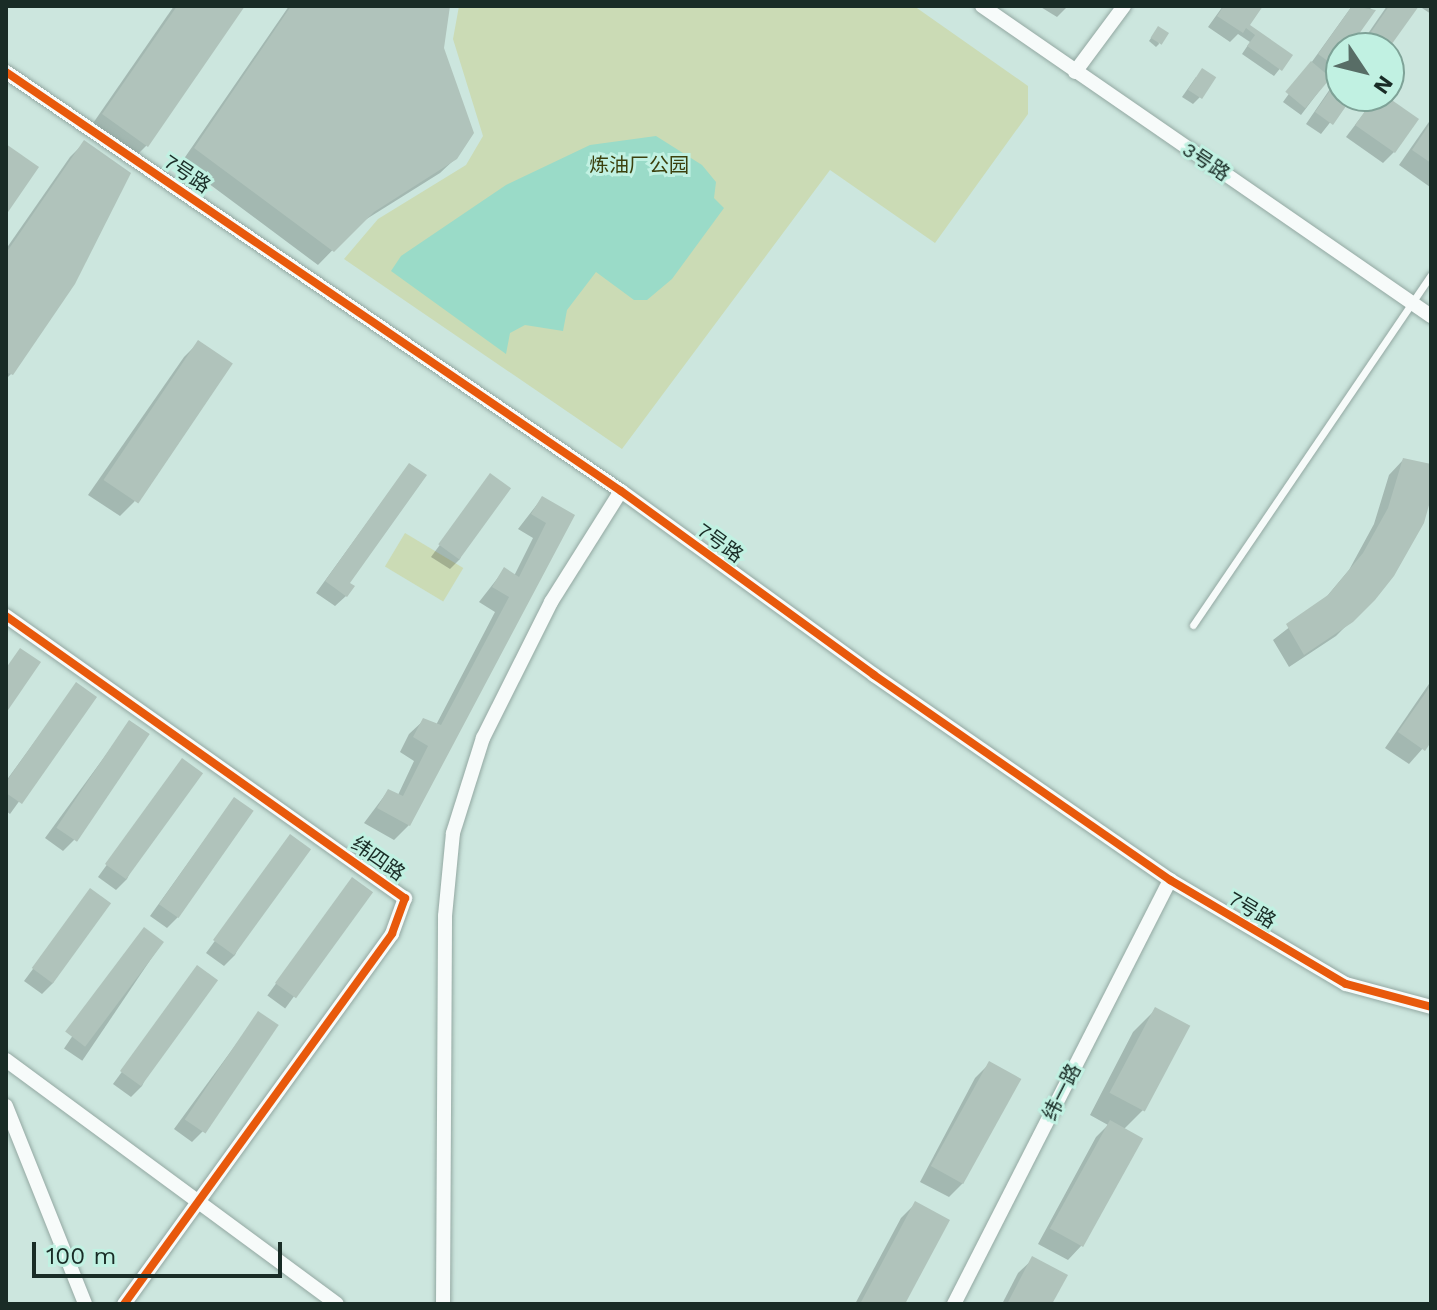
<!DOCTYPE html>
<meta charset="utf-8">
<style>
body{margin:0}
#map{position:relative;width:1437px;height:1310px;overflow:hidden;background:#cce6de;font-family:"Work Sans","Noto Sans SC",sans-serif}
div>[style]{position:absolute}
.green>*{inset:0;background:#cbdbb5;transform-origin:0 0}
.water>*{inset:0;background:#9adbc8}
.shadow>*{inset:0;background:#0003;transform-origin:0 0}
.building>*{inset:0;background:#b0c3bb;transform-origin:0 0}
.roads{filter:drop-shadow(0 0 2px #93a8a2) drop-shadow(0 0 2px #93a8a2)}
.lane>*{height:7px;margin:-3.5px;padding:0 3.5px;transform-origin:3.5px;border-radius:3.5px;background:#f7fbfa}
.street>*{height:14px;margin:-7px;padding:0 7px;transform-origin:7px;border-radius:7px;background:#f7fbfa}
.cycleway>*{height:8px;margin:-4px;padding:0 4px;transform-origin:4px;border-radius:4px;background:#e8590c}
span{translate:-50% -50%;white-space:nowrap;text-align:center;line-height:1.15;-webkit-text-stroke:6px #c1f1e2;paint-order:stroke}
.street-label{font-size:20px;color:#192c26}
.park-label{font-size:20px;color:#3c410e}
.frame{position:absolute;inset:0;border:8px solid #192c26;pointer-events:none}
.north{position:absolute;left:1325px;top:32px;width:80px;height:80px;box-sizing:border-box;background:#c1f1e2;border:2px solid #7ea297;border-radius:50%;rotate:125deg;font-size:22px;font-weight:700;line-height:32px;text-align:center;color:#192c26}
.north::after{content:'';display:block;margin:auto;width:28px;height:36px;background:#586d66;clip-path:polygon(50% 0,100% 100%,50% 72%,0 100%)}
.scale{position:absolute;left:32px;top:1242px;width:250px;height:36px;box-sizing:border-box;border:4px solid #192c26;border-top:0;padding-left:10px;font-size:24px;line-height:28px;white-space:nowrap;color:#192c26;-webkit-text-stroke:6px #c1f1e2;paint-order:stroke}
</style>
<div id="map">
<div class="green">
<div style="clip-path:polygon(459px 6px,914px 6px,1028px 86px,1028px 114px,935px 243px,830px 170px,622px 449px,344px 259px,378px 219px,466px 165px,483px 136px,453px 39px)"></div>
<div style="left:405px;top:533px;width:68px;height:39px;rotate:31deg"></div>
</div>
<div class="water">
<div style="clip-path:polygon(656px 136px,702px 165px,716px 182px,714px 198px,724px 208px,672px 279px,647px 300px,634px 300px,596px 272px,567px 310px,563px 331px,525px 325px,510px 333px,506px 354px,391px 271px,401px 256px,506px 185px,590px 145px)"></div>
</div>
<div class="shadow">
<div style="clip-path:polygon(174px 6px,242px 6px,146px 146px,132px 160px,89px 129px)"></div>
<div style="clip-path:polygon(289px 6px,448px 6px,442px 48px,456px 158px,440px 173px,357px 225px,318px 265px,181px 163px)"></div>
<div style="clip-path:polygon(1039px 6px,1068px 6px,1057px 17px)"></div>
<div style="clip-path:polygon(1223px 6px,1259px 6px,1246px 25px,1290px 56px,1274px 76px,1242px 54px,1250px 42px,1238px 34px,1230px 42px,1208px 27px)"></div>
<div style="clip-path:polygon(1352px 6px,1367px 6px,1373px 10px,1346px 48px,1341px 48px,1341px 55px,1324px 75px,1329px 78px,1301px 115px,1283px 102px)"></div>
<div style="clip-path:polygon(1387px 6px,1416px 6px,1386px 48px,1358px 48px)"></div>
<div style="clip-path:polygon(1423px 6px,1431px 6px,1431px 14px,1422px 8px)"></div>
<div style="clip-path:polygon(1156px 31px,1159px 44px,1156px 47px,1149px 41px)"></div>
<div style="clip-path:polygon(1341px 73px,1341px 96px,1351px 96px,1321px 134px,1306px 124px)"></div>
<div style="clip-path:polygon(1196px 77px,1200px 97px,1193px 104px,1182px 97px)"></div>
<div style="clip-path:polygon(1377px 96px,1382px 96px,1394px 152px,1383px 163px,1346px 137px)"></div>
<div style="clip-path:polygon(1431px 119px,1431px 186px,1430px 187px,1399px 165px)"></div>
<div style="clip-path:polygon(84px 143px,11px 374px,6px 379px,6px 249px,70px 157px)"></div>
<div style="clip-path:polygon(199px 342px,230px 364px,134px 502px,120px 516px,88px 495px,184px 357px)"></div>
<div style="clip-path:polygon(1403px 460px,1431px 466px,1431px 486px,1374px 598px,1336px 636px,1289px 667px,1273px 640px,1323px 601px,1349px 570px,1374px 524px,1389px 475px)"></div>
<div style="clip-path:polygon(409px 465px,348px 584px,346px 596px,335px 606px,316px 593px)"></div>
<div style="clip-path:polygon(490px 476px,460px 559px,450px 569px,431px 557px)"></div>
<div style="clip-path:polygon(542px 498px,572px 516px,409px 825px,394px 840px,364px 823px,388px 791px,398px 795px,414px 761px,400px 752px,409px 734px,424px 720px,436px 725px,495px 612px,479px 602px,504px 570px,514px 576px,533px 538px,518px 529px)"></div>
<div style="clip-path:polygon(1431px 681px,1431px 739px,1409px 764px,1385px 748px)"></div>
<div style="clip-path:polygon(76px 685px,94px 697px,10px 814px,6px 811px,6px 781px)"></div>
<div style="clip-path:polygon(130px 722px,74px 840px,63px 851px,45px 838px)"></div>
<div style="clip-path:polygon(182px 761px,127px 879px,116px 890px,98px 877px)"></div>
<div style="clip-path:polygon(234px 799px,178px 917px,167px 928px,150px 916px)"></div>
<div style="clip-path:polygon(291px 837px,235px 955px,224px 966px,206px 953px)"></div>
<div style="left:352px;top:879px;width:22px;height:144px;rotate:36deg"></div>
<div style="clip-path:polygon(91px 891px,53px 983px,42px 994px,24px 981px)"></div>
<div style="left:144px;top:930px;width:22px;height:143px;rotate:34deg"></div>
<div style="clip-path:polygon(198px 968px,142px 1086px,131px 1097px,113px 1084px)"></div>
<div style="clip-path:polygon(1155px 1010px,1187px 1027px,1143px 1110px,1123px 1130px,1082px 1245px,1068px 1260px,1038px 1244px,1096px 1137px,1108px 1125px,1090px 1115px,1133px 1032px)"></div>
<div style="clip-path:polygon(259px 1013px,203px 1131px,192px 1142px,174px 1129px)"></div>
<div style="clip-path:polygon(989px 1064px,963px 1183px,949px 1197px,920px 1182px,975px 1078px)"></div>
<div style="clip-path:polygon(915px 1204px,902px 1304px,855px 1304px,901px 1218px)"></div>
<div style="clip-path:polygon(1033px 1259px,1050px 1304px,1002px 1304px,1018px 1273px)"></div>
</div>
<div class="building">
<div style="clip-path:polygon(177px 6px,245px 6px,148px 147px,102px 114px)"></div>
<div style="clip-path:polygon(291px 6px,450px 6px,444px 48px,474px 133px,457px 159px,374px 212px,334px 252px,194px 148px)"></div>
<div style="clip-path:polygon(1224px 6px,1263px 6px,1250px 25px,1293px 55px,1282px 71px,1247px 46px,1255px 35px,1246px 28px,1243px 33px,1217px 16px)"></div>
<div style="clip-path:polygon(1352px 6px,1376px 10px,1349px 48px,1341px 48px,1341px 59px,1336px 67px,1318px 54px)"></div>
<div style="clip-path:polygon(1389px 6px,1419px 6px,1389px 48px,1360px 48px)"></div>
<div style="left:1158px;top:26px;width:13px;height:14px;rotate:32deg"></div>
<div style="left:1311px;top:61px;width:26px;height:40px;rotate:40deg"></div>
<div style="left:1202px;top:68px;width:17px;height:26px;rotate:33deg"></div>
<div style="clip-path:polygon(1341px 75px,1341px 96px,1353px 96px,1333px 125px,1315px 112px)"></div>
<div style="clip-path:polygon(1376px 96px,1386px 96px,1419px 119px,1395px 153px,1355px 125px)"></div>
<div style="clip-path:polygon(1431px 122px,1431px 163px,1412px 150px)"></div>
<div style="clip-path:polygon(84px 140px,131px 173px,75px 284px,13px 375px,6px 372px,6px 253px)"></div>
<div style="clip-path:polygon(6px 144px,39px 167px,6px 215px)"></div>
<div style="left:198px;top:340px;width:42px;height:169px;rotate:34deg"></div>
<div style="clip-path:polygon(1403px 458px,1431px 464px,1431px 498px,1424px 523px,1394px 576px,1375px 600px,1353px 622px,1304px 655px,1286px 624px,1328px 595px,1363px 553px,1388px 508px)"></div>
<div style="clip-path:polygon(409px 463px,427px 475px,350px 583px,355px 586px,347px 597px,325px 581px)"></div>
<div style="left:490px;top:473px;width:26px;height:88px;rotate:36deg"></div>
<div style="clip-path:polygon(542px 496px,575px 515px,410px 826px,377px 808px,388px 789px,403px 796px,428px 746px,413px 737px,423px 718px,441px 725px,509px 597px,492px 587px,504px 567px,519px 577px,546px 523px,531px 514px)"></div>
<div style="clip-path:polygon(20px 648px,41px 662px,6px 713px,6px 668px)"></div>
<div style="clip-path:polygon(76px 682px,97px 697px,22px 804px,6px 793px,6px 782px)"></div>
<div style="clip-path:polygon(1431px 685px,1431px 742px,1425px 751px,1398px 732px)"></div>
<div style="left:129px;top:720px;width:25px;height:130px;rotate:34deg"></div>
<div style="left:182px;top:758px;width:26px;height:131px;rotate:36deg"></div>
<div style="left:234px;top:797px;width:24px;height:131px;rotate:35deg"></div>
<div style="left:290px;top:834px;width:26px;height:131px;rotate:36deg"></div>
<div style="left:352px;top:877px;width:26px;height:131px;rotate:36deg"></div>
<div style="left:90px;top:888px;width:26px;height:99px;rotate:36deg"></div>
<div style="left:144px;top:927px;width:25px;height:131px;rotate:37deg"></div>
<div style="left:197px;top:965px;width:26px;height:131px;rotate:36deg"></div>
<div style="left:1155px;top:1007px;width:40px;height:97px;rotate:28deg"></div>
<div style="left:258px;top:1011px;width:25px;height:131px;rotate:34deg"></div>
<div style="left:989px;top:1061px;width:37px;height:120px;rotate:29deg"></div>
<div style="left:1110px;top:1120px;width:38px;height:124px;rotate:29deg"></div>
<div style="clip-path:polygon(915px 1201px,950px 1220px,905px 1304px,860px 1304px)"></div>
<div style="clip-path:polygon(1032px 1256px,1068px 1275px,1052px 1304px,1007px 1304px)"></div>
</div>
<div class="roads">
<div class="lane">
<div style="left:1193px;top:625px;width:423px;rotate:-55.8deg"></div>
</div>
<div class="street">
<div style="left:982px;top:6px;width:546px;rotate:34.62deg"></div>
<div style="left:6px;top:72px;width:744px;rotate:34.27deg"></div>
<div style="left:621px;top:491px;width:313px;rotate:36deg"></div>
<div style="left:874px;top:675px;width:360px;rotate:34.7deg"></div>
<div style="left:1170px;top:880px;width:204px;rotate:30.6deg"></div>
<div style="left:1346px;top:984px;width:88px;rotate:15.1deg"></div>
<div style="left:1075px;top:72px;width:82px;rotate:-53.4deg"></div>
<div style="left:6px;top:616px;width:489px;rotate:35.3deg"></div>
<div style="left:405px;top:898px;width:38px;rotate:110deg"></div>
<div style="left:392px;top:934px;width:457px;rotate:125.9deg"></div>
<div style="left:6px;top:1060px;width:411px;rotate:36.4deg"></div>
<div style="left:6px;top:1106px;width:213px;rotate:68.2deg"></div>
<div style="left:443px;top:1304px;width:388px;rotate:-89.7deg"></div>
<div style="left:445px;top:916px;width:83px;rotate:-84.5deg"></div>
<div style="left:453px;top:833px;width:100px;rotate:-72.5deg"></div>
<div style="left:483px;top:738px;width:152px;rotate:-63.4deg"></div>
<div style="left:551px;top:602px;width:131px;rotate:-57.8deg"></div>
<div style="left:954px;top:1304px;width:476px;rotate:-63deg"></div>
</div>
</div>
<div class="cycleway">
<div style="left:6px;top:72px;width:744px;rotate:34.27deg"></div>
<div style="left:621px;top:491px;width:313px;rotate:36deg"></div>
<div style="left:874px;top:675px;width:360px;rotate:34.7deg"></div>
<div style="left:1170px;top:880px;width:204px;rotate:30.6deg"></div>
<div style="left:1346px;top:984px;width:88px;rotate:15.1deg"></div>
<div style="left:6px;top:616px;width:489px;rotate:35.3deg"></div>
<div style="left:405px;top:898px;width:38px;rotate:110deg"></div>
<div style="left:392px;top:934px;width:457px;rotate:125.9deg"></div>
</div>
<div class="street-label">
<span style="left:1206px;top:162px;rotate:34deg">3号路</span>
<span style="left:187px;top:174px;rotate:34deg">7号路</span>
<span style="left:720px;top:543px;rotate:36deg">7号路</span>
<span style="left:378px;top:859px;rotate:35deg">纬四路</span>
<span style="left:1252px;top:910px;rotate:31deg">7号路</span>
<span style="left:1062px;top:1092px;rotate:-63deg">纬一路</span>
</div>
<div class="park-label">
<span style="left:639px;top:165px">炼油厂公园</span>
</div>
<div class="frame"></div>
<div class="north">N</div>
<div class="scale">100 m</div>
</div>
